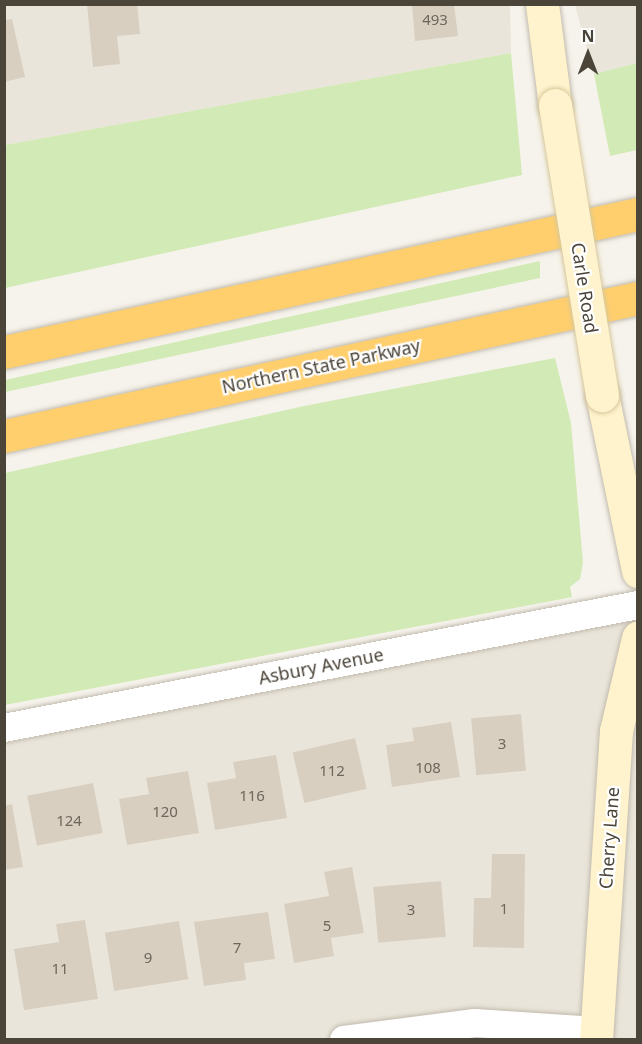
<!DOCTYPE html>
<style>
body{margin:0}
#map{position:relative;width:642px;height:1044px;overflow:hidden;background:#f6f3ec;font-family:"Noto Sans",sans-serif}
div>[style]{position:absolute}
.residential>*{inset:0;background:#eae5da}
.green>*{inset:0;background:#d2eab5}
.building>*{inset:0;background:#d8cfc1;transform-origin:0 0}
.roads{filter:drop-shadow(0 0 2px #c2bbae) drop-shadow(0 0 2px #c2bbae)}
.street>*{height:28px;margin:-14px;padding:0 14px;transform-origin:14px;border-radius:14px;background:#fff}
.secondary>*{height:33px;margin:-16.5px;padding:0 16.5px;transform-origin:16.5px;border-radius:16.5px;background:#fff3cd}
.highway>*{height:33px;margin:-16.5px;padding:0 16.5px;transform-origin:16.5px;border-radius:16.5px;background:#ffcf6e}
.bridges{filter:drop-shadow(0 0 2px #d6c79b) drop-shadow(0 0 2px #d6c79b)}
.secondary-bridge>*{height:33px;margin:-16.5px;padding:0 16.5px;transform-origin:16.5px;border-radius:16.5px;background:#fff3cd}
span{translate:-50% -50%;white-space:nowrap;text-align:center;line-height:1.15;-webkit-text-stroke:4.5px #fff;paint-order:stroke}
.number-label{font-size:15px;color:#6e675b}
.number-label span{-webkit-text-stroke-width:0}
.street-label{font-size:18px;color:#4b4439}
.frame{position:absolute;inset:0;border:6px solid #4b4439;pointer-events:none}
.north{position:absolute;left:558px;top:24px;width:60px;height:60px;-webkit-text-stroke:4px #fff;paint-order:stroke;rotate:0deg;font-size:16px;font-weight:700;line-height:24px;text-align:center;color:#4b4439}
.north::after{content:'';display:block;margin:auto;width:21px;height:27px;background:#4b4439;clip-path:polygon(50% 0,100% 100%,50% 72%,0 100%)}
</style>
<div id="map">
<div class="residential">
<div style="clip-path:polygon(5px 5px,510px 5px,511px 53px,5px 145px)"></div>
<div style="clip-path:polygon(575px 5px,637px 5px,637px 63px,594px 74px)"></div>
<div style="clip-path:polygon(637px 605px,637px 1039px,5px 1040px,5px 728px)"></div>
</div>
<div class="green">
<div style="clip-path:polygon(511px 53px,522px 175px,5px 288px,5px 145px)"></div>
<div style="clip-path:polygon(637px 63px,637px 150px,610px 156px,594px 74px)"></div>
<div style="clip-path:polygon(540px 261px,540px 278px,5px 392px,5px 380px)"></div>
<div style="clip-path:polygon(555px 358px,571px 423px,583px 563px,580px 579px,570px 587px,572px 597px,5px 705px,5px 473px,304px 406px)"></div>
</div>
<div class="building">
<div style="clip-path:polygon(87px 4px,137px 4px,140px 34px,117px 36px,120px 64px,93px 67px)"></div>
<div style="clip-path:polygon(412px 5px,454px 5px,458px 36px,415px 41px)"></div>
<div style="clip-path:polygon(12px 19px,25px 77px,4px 82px,4px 20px)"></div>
<div style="left:521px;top:714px;width:57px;height:50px;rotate:85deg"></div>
<div style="clip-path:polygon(451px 722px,460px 777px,392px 787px,386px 745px,414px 741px,412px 728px)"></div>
<div style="left:355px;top:738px;width:52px;height:64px;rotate:77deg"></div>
<div style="clip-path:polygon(276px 755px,287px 818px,215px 830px,207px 783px,236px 778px,233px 762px)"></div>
<div style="clip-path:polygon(188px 771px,199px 833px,127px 845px,119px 799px,149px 794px,146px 778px)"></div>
<div style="left:93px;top:783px;width:51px;height:67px;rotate:79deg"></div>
<div style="clip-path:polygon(12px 804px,23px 867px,4px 870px,4px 806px)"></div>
<div style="clip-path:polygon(492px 854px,525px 854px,524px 948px,473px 947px,474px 898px,491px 898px)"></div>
<div style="clip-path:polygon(352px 867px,364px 933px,331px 938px,334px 956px,294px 963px,284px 904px,329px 896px,324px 872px)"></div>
<div style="left:441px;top:881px;width:56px;height:68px;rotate:85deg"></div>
<div style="clip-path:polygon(268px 912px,275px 959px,244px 963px,246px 980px,204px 986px,194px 922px)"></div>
<div style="clip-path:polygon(85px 920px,98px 999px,24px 1010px,14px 949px,59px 942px,56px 924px)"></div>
<div style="left:179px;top:921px;width:59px;height:75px;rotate:81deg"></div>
</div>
<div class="roads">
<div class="street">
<div style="left:4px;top:728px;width:646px;rotate:-10.98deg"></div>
<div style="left:344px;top:1040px;width:132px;rotate:-7.4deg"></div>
<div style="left:475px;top:1023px;width:121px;rotate:3.8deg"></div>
</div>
<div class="secondary">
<div style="left:542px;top:4px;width:102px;rotate:82.7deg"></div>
<div style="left:602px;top:395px;width:180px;rotate:78.4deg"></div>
<div style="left:596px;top:1040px;width:310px;rotate:-86.3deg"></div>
<div style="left:616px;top:731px;width:96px;rotate:-76.7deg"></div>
</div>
<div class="highway">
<div style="left:4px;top:352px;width:649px;rotate:-12.28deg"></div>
<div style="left:4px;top:436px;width:649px;rotate:-12.28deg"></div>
</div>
</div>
<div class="bridges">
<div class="secondary-bridge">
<div style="left:555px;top:105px;width:294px;rotate:80.8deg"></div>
</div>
</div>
<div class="number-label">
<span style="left:435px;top:20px">493</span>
<span style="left:502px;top:744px">3</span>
<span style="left:428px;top:768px">108</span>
<span style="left:332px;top:771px">112</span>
<span style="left:252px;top:796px">116</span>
<span style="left:165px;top:812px">120</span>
<span style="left:69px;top:821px">124</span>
<span style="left:504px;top:909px">1</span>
<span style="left:411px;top:910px">3</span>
<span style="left:327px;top:926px">5</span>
<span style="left:237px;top:948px">7</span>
<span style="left:148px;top:958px">9</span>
<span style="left:60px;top:969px">11</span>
</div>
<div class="street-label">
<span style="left:585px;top:288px;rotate:81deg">Carle Road</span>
<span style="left:321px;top:366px;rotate:-12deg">Northern State Parkway</span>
<span style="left:321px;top:666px;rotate:-11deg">Asbury Avenue</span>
<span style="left:609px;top:838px;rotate:-86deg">Cherry Lane</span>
</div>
<div class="frame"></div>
<div class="north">N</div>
</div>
